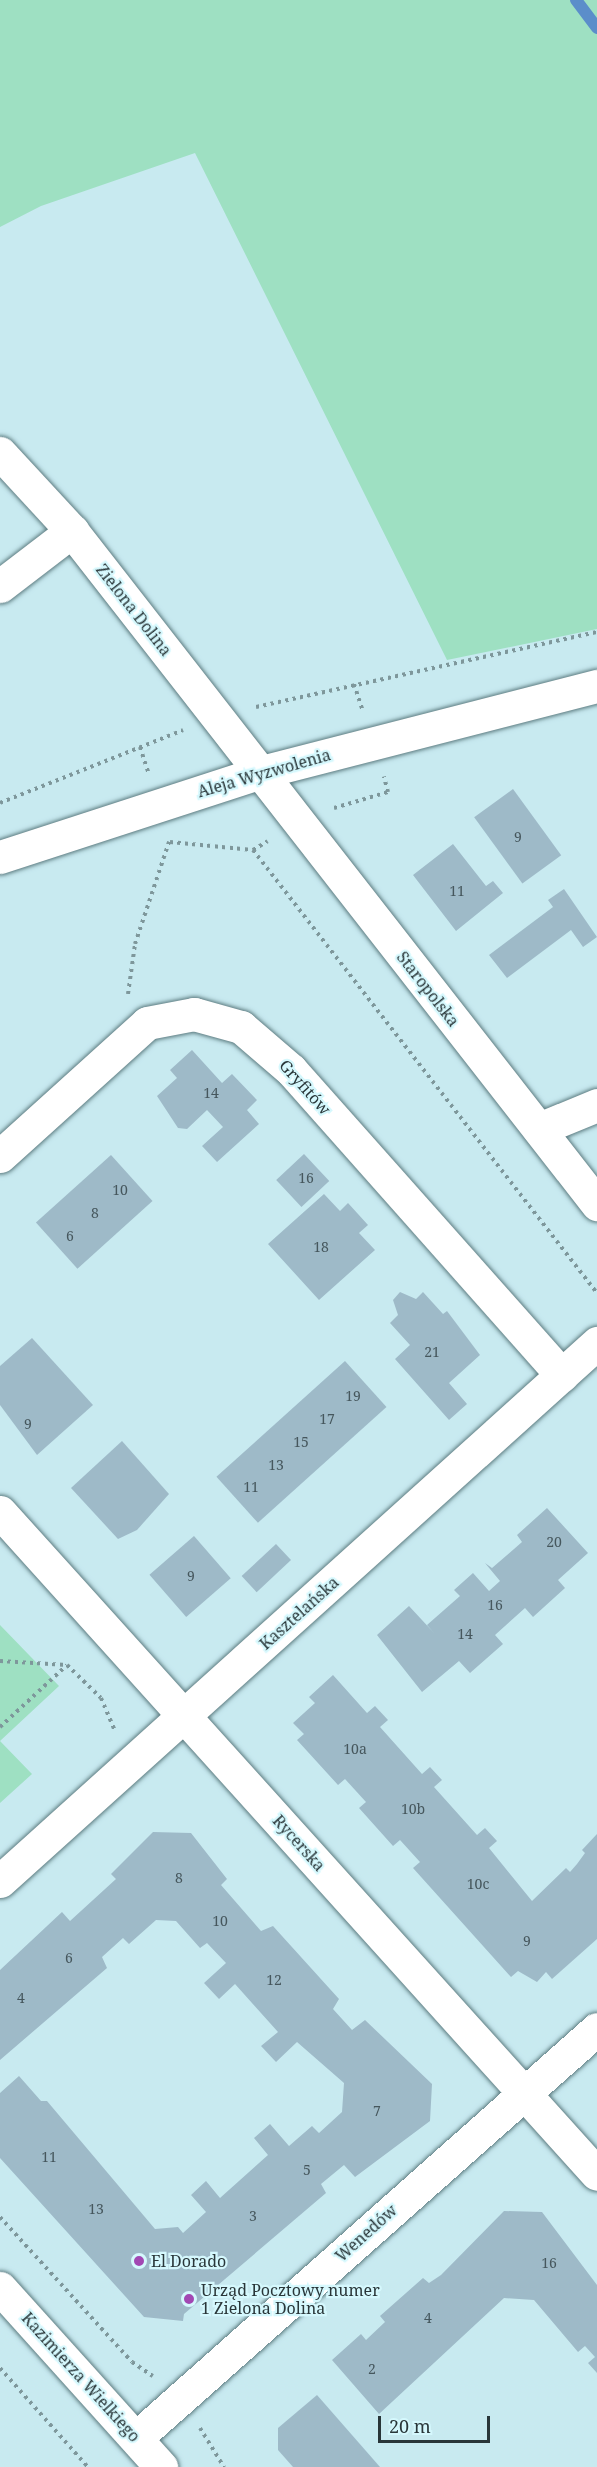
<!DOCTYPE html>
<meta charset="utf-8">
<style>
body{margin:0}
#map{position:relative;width:597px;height:2467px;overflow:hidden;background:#c8eaf0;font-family:"Noto Serif",serif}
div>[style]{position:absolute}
.green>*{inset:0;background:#9ee0c2}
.stream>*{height:12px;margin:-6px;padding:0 6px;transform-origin:6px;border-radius:6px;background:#5b8eca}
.building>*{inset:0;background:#9ebac8;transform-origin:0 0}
.path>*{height:4px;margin-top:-2px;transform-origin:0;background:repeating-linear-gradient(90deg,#7e979b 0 3px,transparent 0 7.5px)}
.roads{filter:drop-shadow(0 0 2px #5d7c81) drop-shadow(0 0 2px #5d7c81)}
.street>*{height:33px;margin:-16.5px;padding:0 16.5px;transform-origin:16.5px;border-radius:16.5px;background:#fff}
.secondary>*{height:33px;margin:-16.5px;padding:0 16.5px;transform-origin:16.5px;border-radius:16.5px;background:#fff}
.dots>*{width:16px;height:16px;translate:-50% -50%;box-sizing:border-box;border:3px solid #d5f8fd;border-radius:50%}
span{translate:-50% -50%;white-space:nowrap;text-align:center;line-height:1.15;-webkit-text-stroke:4.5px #d5f8fd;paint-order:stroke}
.number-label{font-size:14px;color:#46575d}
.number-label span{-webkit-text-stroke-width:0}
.street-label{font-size:16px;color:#293639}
.poi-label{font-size:16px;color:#293639}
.left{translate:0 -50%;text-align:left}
.scale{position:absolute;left:378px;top:2416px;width:112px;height:27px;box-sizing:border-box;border:3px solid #293639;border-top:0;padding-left:8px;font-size:18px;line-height:21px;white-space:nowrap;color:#293639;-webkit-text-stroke:4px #d5f8fd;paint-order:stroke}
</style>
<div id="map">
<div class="green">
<div style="clip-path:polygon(0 0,597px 0,597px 629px,447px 660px,195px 153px,41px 206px,0 227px)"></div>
<div style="clip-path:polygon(0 1625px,59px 1686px,0 1741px,32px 1774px,0 1803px)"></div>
</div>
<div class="stream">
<div style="left:576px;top:0;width:35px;rotate:53deg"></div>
</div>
<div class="building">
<div style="left:513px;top:789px;width:82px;height:48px;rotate:54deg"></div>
<div style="clip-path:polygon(453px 844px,486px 886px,493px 881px,503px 893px,456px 931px,413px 875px)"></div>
<div style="clip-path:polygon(564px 889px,597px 937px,583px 947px,571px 930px,507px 978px,489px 955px,553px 907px,548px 900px)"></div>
<div style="clip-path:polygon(192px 1050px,222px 1083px,232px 1074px,257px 1100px,247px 1110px,259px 1124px,217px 1162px,202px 1146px,223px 1127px,207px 1110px,187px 1129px,178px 1128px,157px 1096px,177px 1078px,170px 1070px)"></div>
<div style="left:304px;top:1154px;width:37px;height:38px;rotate:47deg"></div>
<div style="left:111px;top:1155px;width:62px;height:101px;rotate:48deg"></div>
<div style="clip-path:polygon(324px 1194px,340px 1211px,348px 1203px,368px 1225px,359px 1233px,375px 1250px,319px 1300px,268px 1244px)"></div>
<div style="clip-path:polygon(400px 1292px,416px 1299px,423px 1292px,443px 1314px,447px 1311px,480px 1355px,449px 1383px,467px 1404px,449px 1420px,395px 1359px,410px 1345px,390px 1323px,398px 1315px,393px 1300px)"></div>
<div style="clip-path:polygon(32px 1338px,93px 1405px,37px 1455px,0 1405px,0 1366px)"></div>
<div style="left:345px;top:1361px;width:62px;height:173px;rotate:48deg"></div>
<div style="clip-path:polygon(122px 1441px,169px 1494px,137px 1530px,118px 1539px,71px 1488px)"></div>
<div style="clip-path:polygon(547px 1508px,588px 1553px,558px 1580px,565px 1588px,533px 1617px,525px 1608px,495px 1635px,503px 1644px,470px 1673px,459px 1661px,422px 1692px,377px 1635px,409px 1606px,434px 1633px,427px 1625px,460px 1596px,454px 1590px,473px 1573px,489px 1591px,500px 1581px,485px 1563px,492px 1568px,522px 1542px,517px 1535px)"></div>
<div style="left:194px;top:1536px;width:56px;height:59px;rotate:49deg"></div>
<div style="left:276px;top:1544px;width:22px;height:47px;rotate:47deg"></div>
<div style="clip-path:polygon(333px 1675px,367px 1713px,375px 1706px,388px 1720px,380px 1727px,422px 1774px,430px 1767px,442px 1780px,434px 1787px,477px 1835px,485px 1828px,497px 1841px,489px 1848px,532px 1901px,566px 1868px,570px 1872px,577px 1864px,585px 1853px,582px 1850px,597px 1834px,597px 1939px,552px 1979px,546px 1972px,537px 1982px,518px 1971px,511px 1977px,413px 1868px,420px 1862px,400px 1840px,393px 1846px,359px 1808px,366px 1802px,345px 1779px,338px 1785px,297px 1740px,304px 1734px,293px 1723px,315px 1703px,309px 1697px)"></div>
<div style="clip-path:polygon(153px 1832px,191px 1833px,227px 1879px,221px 1885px,261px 1931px,273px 1926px,282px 1936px,339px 1999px,333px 2009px,352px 2030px,365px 2020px,432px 2084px,430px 2121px,355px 2177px,344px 2165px,321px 2184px,326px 2193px,184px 2314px,183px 2321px,144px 2317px,0 2158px,0 2093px,19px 2076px,41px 2101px,47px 2101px,155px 2229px,178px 2227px,183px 2233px,206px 2212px,191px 2195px,206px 2181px,220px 2198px,268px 2155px,254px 2138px,270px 2124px,289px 2146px,312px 2126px,319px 2133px,342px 2112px,344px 2083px,297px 2042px,276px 2062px,261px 2046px,278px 2032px,235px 1984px,219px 1999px,204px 1983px,226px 1963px,207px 1943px,200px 1948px,176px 1921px,156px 1920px,129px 1944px,123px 1938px,102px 1957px,107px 1968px,0 2060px,0 1970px,62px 1912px,70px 1921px,116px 1879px,111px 1874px)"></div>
<div style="clip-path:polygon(504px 2211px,542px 2212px,597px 2285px,597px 2373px,588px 2363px,595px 2357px,585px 2346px,578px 2352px,534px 2300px,504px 2298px,379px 2414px,332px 2360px,361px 2334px,366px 2340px,385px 2322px,380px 2316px,423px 2278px,429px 2283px,441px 2275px)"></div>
<div style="clip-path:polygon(317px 2395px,380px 2467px,293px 2467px,278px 2450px,278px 2428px)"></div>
</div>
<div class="path">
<div style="left:354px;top:684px;width:26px;rotate:72deg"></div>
<div style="left:256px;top:707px;width:349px;rotate:-12.4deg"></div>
<div style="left:140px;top:747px;width:26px;rotate:72deg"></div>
<div style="left:0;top:803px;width:197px;rotate:-21.7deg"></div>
<div style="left:334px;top:808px;width:56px;rotate:-16.5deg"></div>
<div style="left:388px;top:792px;width:16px;rotate:-105deg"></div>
<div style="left:170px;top:842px;width:83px;rotate:5.5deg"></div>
<div style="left:253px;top:850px;width:561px;rotate:52.17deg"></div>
<div style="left:253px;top:850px;width:17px;rotate:-31deg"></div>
<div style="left:128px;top:994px;width:50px;rotate:-82deg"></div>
<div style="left:135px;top:944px;width:108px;rotate:-71.6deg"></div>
<div style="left:0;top:1661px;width:67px;rotate:3.4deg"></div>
<div style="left:0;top:1727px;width:91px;rotate:-42.8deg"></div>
<div style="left:67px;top:1665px;width:47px;rotate:44.1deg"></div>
<div style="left:101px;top:1698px;width:36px;rotate:67deg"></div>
<div style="left:0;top:2217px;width:196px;rotate:47.7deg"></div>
<div style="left:132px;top:2362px;width:25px;rotate:34deg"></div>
<div style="left:0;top:2368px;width:132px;rotate:48.4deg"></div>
<div style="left:200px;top:2428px;width:46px;rotate:58.4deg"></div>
</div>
<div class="roads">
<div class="street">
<div style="left:0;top:453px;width:106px;rotate:47.3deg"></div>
<div style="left:72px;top:531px;width:854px;rotate:52.04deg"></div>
<div style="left:0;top:586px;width:91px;rotate:-37.4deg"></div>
<div style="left:539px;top:1129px;width:63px;rotate:-22.5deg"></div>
<div style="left:0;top:1156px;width:198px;rotate:-42.1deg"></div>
<div style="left:147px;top:1023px;width:48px;rotate:-10.8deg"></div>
<div style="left:194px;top:1014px;width:49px;rotate:15.5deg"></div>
<div style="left:241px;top:1027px;width:66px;rotate:40.7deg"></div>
<div style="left:291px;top:1070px;width:408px;rotate:48.4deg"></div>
<div style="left:0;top:1512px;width:891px;rotate:47.96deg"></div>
<div style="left:0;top:1881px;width:804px;rotate:-42.02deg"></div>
<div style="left:0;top:2288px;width:241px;rotate:48deg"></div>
<div style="left:136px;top:2438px;width:616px;rotate:-41.58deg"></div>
</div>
<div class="secondary">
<div style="left:0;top:857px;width:275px;rotate:-18deg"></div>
<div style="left:262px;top:772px;width:346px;rotate:-14.4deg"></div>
</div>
</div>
<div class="dots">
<div style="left:139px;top:2261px;background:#a248b3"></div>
<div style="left:189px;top:2299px;background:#a248b3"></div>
</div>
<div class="number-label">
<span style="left:518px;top:837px">9</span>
<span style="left:457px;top:891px">11</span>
<span style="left:211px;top:1093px">14</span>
<span style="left:306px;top:1178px">16</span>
<span style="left:120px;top:1190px">10</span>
<span style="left:95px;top:1213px">8</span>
<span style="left:70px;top:1236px">6</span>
<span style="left:321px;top:1247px">18</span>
<span style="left:432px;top:1352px">21</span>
<span style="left:353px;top:1396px">19</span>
<span style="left:327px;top:1419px">17</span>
<span style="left:28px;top:1424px">9</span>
<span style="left:301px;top:1442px">15</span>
<span style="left:276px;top:1465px">13</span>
<span style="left:251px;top:1487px">11</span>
<span style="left:554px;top:1542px">20</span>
<span style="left:191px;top:1576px">9</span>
<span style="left:495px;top:1605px">16</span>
<span style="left:465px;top:1634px">14</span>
<span style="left:355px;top:1749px">10a</span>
<span style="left:413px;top:1809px">10b</span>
<span style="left:179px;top:1878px">8</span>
<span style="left:478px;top:1884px">10c</span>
<span style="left:220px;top:1921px">10</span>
<span style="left:527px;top:1941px">9</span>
<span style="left:69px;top:1958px">6</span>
<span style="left:274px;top:1980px">12</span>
<span style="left:21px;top:1998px">4</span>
<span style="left:377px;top:2111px">7</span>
<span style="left:49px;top:2157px">11</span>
<span style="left:307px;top:2170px">5</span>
<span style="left:96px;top:2209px">13</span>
<span style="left:253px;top:2216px">3</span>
<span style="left:549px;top:2263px">16</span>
<span style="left:428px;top:2318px">4</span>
<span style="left:372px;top:2369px">2</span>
</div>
<div class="street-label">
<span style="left:134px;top:610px;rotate:52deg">Zielona Dolina</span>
<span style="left:264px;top:773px;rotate:-16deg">Aleja Wyzwolenia</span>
<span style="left:428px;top:989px;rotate:52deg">Staropolska</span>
<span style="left:305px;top:1087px;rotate:48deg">Gryfitów</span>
<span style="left:299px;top:1613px;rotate:-42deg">Kasztelańska</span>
<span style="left:299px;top:1843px;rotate:48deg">Rycerska</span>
<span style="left:366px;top:2233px;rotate:-42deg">Wenedów</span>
<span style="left:81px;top:2377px;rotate:48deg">Kazimierza Wielkiego</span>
</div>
<div class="poi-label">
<span class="left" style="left:151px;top:2261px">El Dorado</span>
<span class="left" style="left:201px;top:2299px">Urząd Pocztowy numer<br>1 Zielona Dolina</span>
</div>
<div class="scale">20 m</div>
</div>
